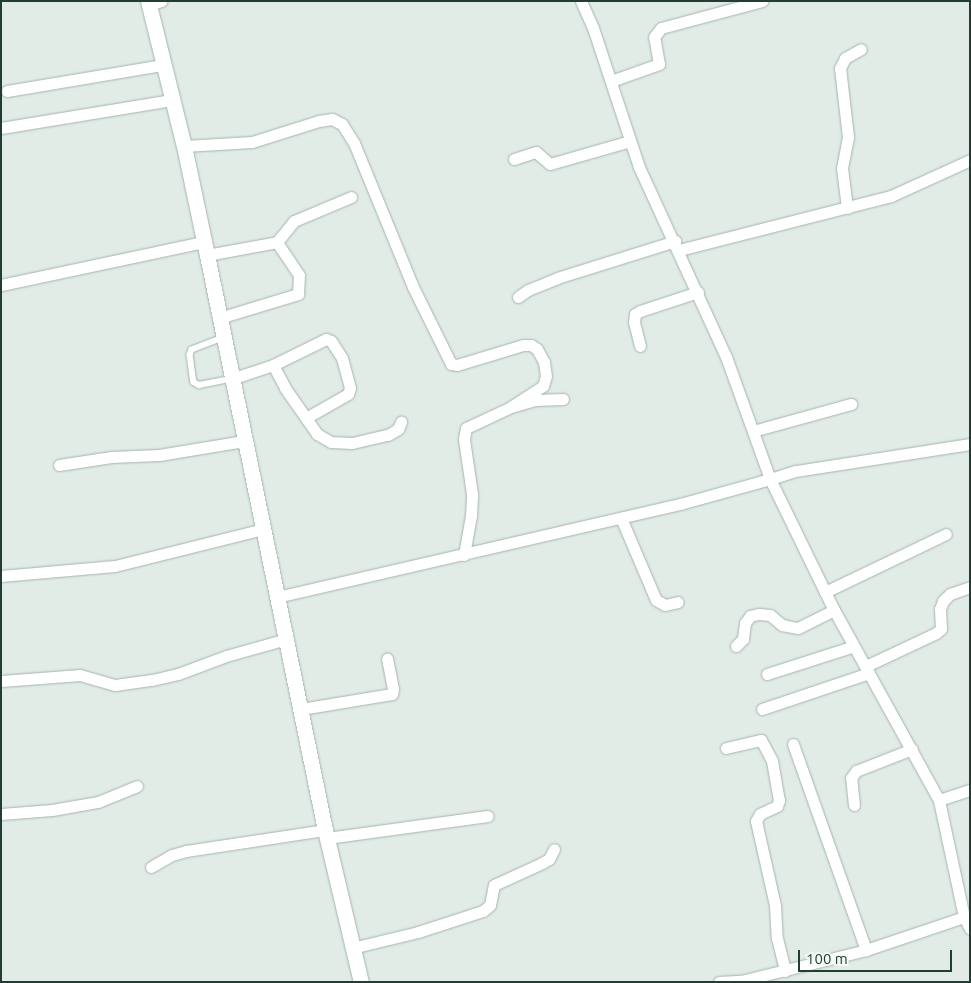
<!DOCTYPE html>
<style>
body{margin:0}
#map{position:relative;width:971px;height:983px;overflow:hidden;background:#e2ece7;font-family:Ubuntu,sans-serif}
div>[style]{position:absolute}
.roads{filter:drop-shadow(0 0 1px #a5b4ae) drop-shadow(0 0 1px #a5b4ae)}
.service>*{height:5.5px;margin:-2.75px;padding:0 2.75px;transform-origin:2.75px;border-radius:2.75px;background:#fff}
.minor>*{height:11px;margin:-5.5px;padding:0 5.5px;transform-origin:5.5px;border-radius:5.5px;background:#fff}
.secondary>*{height:15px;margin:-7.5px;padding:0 7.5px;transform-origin:7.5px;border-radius:7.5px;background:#fff}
span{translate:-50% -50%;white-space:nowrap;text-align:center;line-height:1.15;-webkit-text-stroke:4.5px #f3f9f5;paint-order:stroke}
.frame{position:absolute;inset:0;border:2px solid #223d34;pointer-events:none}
.scale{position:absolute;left:798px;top:950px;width:154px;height:22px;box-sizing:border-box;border:2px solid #223d34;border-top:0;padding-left:6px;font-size:15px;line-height:18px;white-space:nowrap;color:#223d34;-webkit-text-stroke:4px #f3f9f5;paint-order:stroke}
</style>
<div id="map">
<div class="roads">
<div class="service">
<div style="left:223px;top:338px;width:33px;rotate:159deg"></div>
<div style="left:192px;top:350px;width:5px;rotate:112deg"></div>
<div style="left:190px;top:355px;width:27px;rotate:82deg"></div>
<div style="left:194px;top:382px;width:6px;rotate:31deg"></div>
<div style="left:199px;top:385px;width:33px;rotate:-11deg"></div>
</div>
<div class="minor">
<div style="left:149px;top:5px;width:13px;rotate:-18deg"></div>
<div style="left:611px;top:81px;width:51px;rotate:-19.5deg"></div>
<div style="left:659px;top:64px;width:27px;rotate:-100deg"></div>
<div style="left:654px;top:37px;width:11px;rotate:-52deg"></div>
<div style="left:661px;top:28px;width:105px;rotate:-15deg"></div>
<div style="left:7px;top:91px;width:158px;rotate:-9.5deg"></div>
<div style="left:1px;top:128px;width:173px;rotate:-9.3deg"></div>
<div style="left:184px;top:146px;width:68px;rotate:-3.4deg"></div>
<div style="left:252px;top:142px;width:70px;rotate:-17.4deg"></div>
<div style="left:319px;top:121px;width:13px;rotate:-9deg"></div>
<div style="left:332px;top:119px;width:11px;rotate:27deg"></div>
<div style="left:342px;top:124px;width:22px;rotate:58deg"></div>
<div style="left:354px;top:143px;width:156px;rotate:67.7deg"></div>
<div style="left:413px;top:287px;width:86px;rotate:63.7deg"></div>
<div style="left:451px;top:364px;width:6px;rotate:9deg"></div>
<div style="left:457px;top:365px;width:69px;rotate:-16.9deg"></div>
<div style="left:523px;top:345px;width:8px"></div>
<div style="left:531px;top:345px;width:7px;rotate:34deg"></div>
<div style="left:537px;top:349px;width:15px;rotate:62deg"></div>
<div style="left:544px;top:362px;width:14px;rotate:82deg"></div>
<div style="left:546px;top:376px;width:10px;rotate:107deg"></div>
<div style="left:543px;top:386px;width:38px;rotate:147deg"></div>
<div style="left:514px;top:159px;width:23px;rotate:-18deg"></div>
<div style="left:536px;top:152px;width:18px;rotate:41deg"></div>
<div style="left:550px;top:164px;width:83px;rotate:-16deg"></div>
<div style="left:847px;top:208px;width:40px;rotate:-97.1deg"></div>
<div style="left:842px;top:168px;width:32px;rotate:-79deg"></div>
<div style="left:848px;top:137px;width:69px;rotate:-96.6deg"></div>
<div style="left:840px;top:68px;width:11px;rotate:-63deg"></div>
<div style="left:845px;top:58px;width:18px;rotate:-29deg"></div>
<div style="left:679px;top:250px;width:219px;rotate:-14.3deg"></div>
<div style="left:891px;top:196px;width:87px;rotate:-24.5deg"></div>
<div style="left:207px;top:255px;width:71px;rotate:-10.5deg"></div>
<div style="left:277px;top:242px;width:27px;rotate:-51deg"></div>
<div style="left:294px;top:221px;width:62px;rotate:-22.8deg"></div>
<div style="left:1px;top:285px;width:208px;rotate:-12deg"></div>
<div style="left:518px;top:297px;width:12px;rotate:-35deg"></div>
<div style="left:528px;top:290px;width:31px;rotate:-22deg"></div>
<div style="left:557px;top:278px;width:124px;rotate:-17.4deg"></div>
<div style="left:219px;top:318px;width:83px;rotate:-16.9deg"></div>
<div style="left:298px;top:294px;width:19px;rotate:-87deg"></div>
<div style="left:299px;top:275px;width:40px;rotate:-124deg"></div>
<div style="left:640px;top:346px;width:25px;rotate:-104deg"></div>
<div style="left:634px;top:322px;width:8px;rotate:-83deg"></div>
<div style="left:635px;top:314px;width:6px;rotate:-31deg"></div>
<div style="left:640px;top:311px;width:61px;rotate:-18.1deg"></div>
<div style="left:273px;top:365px;width:59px;rotate:-26.1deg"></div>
<div style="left:326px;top:339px;width:5px;rotate:22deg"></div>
<div style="left:331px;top:341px;width:20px;rotate:57deg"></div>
<div style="left:342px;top:358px;width:31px;rotate:75deg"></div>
<div style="left:350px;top:388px;width:6px;rotate:108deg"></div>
<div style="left:348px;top:394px;width:48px;rotate:150.3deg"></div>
<div style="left:231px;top:379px;width:44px;rotate:-18.4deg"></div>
<div style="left:273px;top:365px;width:26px;rotate:62deg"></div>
<div style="left:285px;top:388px;width:56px;rotate:55.2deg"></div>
<div style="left:317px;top:434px;width:16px;rotate:30deg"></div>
<div style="left:331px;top:442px;width:21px;rotate:3deg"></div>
<div style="left:352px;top:443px;width:37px;rotate:-13deg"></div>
<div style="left:388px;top:435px;width:12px;rotate:-31deg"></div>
<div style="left:398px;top:429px;width:8px;rotate:-67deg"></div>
<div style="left:753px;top:431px;width:102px;rotate:-15.4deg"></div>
<div style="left:970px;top:444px;width:177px;rotate:171.2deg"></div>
<div style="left:795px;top:471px;width:26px;rotate:162deg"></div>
<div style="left:770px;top:479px;width:146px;rotate:64deg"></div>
<div style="left:834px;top:610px;width:217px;rotate:61.1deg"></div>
<div style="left:939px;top:800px;width:33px;rotate:-18deg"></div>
<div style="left:59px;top:465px;width:53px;rotate:-8.7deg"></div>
<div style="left:111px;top:457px;width:48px;rotate:-2.4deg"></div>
<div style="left:159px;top:455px;width:86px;rotate:-9.4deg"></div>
<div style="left:621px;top:518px;width:89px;rotate:66.9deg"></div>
<div style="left:656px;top:600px;width:10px;rotate:29deg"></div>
<div style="left:665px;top:605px;width:13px;rotate:-13deg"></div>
<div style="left:464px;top:555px;width:40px;rotate:-80deg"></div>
<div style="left:471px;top:516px;width:22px;rotate:-87deg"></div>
<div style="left:472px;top:494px;width:56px;rotate:-98.3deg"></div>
<div style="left:464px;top:439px;width:11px;rotate:-80deg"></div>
<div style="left:466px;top:428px;width:50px;rotate:-25deg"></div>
<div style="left:511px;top:407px;width:26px;rotate:-16deg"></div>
<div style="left:536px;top:400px;width:27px;rotate:-2deg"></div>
<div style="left:1px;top:576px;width:114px;rotate:-5deg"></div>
<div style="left:115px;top:566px;width:153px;rotate:-14deg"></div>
<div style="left:825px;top:592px;width:134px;rotate:-25.6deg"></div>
<div style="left:277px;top:597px;width:414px;rotate:-13deg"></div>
<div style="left:680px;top:504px;width:93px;rotate:-15.5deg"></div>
<div style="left:770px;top:479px;width:130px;rotate:-109.8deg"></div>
<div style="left:726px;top:357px;width:209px;rotate:-114.6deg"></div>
<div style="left:639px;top:167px;width:146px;rotate:-108.3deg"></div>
<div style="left:593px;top:28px;width:30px;rotate:-114deg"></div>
<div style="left:736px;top:646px;width:10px;rotate:-45deg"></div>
<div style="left:743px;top:639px;width:16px;rotate:-83deg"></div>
<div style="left:745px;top:623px;width:9px;rotate:-54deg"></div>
<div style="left:750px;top:616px;width:9px;rotate:-13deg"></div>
<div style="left:759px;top:614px;width:11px;rotate:5deg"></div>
<div style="left:770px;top:615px;width:16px;rotate:40deg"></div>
<div style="left:782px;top:625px;width:16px;rotate:11deg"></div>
<div style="left:798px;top:628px;width:40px;rotate:-26.6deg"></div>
<div style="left:866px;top:666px;width:77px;rotate:-25.2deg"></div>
<div style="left:936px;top:633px;width:6px;rotate:-39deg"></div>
<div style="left:941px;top:629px;width:20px;rotate:-93deg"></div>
<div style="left:940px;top:609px;width:9px;rotate:-69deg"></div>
<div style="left:943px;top:601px;width:10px;rotate:-45deg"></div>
<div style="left:950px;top:594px;width:21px;rotate:-19deg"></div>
<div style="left:767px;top:674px;width:91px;rotate:-17.8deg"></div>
<div style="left:1px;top:681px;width:79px;rotate:-4.3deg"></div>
<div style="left:80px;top:675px;width:36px;rotate:16deg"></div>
<div style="left:115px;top:685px;width:37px;rotate:-8deg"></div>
<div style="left:152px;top:680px;width:27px;rotate:-13deg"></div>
<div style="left:178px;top:674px;width:51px;rotate:-20.6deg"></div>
<div style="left:226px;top:656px;width:63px;rotate:-15.6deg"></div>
<div style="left:301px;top:709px;width:92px;rotate:-9.4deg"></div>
<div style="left:392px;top:694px;width:5px;rotate:-79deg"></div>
<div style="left:393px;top:689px;width:31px;rotate:-101deg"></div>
<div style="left:762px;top:709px;width:113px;rotate:-18.6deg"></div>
<div style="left:793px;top:744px;width:219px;rotate:70.5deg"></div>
<div style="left:726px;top:748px;width:36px;rotate:-13deg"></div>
<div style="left:761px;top:740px;width:24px;rotate:62deg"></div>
<div style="left:772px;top:761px;width:40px;rotate:80deg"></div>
<div style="left:779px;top:800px;width:6px;rotate:108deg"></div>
<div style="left:777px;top:806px;width:19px;rotate:155deg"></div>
<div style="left:760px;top:814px;width:8px;rotate:120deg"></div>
<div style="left:756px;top:821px;width:86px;rotate:77.3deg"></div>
<div style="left:775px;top:905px;width:33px;rotate:87deg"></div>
<div style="left:777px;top:938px;width:34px;rotate:76deg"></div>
<div style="left:854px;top:805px;width:27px;rotate:-96deg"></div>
<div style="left:851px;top:778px;width:9px;rotate:-54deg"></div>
<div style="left:856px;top:771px;width:60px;rotate:-21.4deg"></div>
<div style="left:1px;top:814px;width:51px;rotate:-4.5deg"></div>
<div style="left:52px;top:810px;width:47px;rotate:-9.9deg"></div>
<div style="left:98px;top:802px;width:42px;rotate:-22.3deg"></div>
<div style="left:327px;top:838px;width:162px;rotate:-7.8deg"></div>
<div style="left:151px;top:867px;width:24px;rotate:-30deg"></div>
<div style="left:172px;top:855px;width:15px;rotate:-16deg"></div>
<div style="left:186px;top:851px;width:141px;rotate:-8.6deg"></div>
<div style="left:964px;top:917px;width:13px;rotate:63deg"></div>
<div style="left:352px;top:948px;width:68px;rotate:-13.6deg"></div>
<div style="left:418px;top:932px;width:68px;rotate:-17.9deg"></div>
<div style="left:483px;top:911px;width:9px;rotate:-41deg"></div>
<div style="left:490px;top:905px;width:20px;rotate:-79deg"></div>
<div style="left:494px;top:885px;width:53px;rotate:-24.6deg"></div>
<div style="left:542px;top:863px;width:8px;rotate:-30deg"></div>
<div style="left:549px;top:859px;width:11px;rotate:-63deg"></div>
<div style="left:719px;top:982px;width:22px;rotate:-3deg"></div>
<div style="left:741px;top:981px;width:129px;rotate:-13.9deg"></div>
<div style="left:866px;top:950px;width:103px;rotate:-18.6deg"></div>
<div style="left:964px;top:917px;width:120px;rotate:-102.1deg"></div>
</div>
<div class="secondary">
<div style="left:148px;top:1px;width:149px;rotate:76.1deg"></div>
<div style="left:184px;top:146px;width:111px;rotate:78.1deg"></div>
<div style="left:207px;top:255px;width:587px;rotate:78.4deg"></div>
<div style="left:325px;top:830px;width:156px;rotate:76.7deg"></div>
</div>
</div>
<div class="frame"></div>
<div class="scale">100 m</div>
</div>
